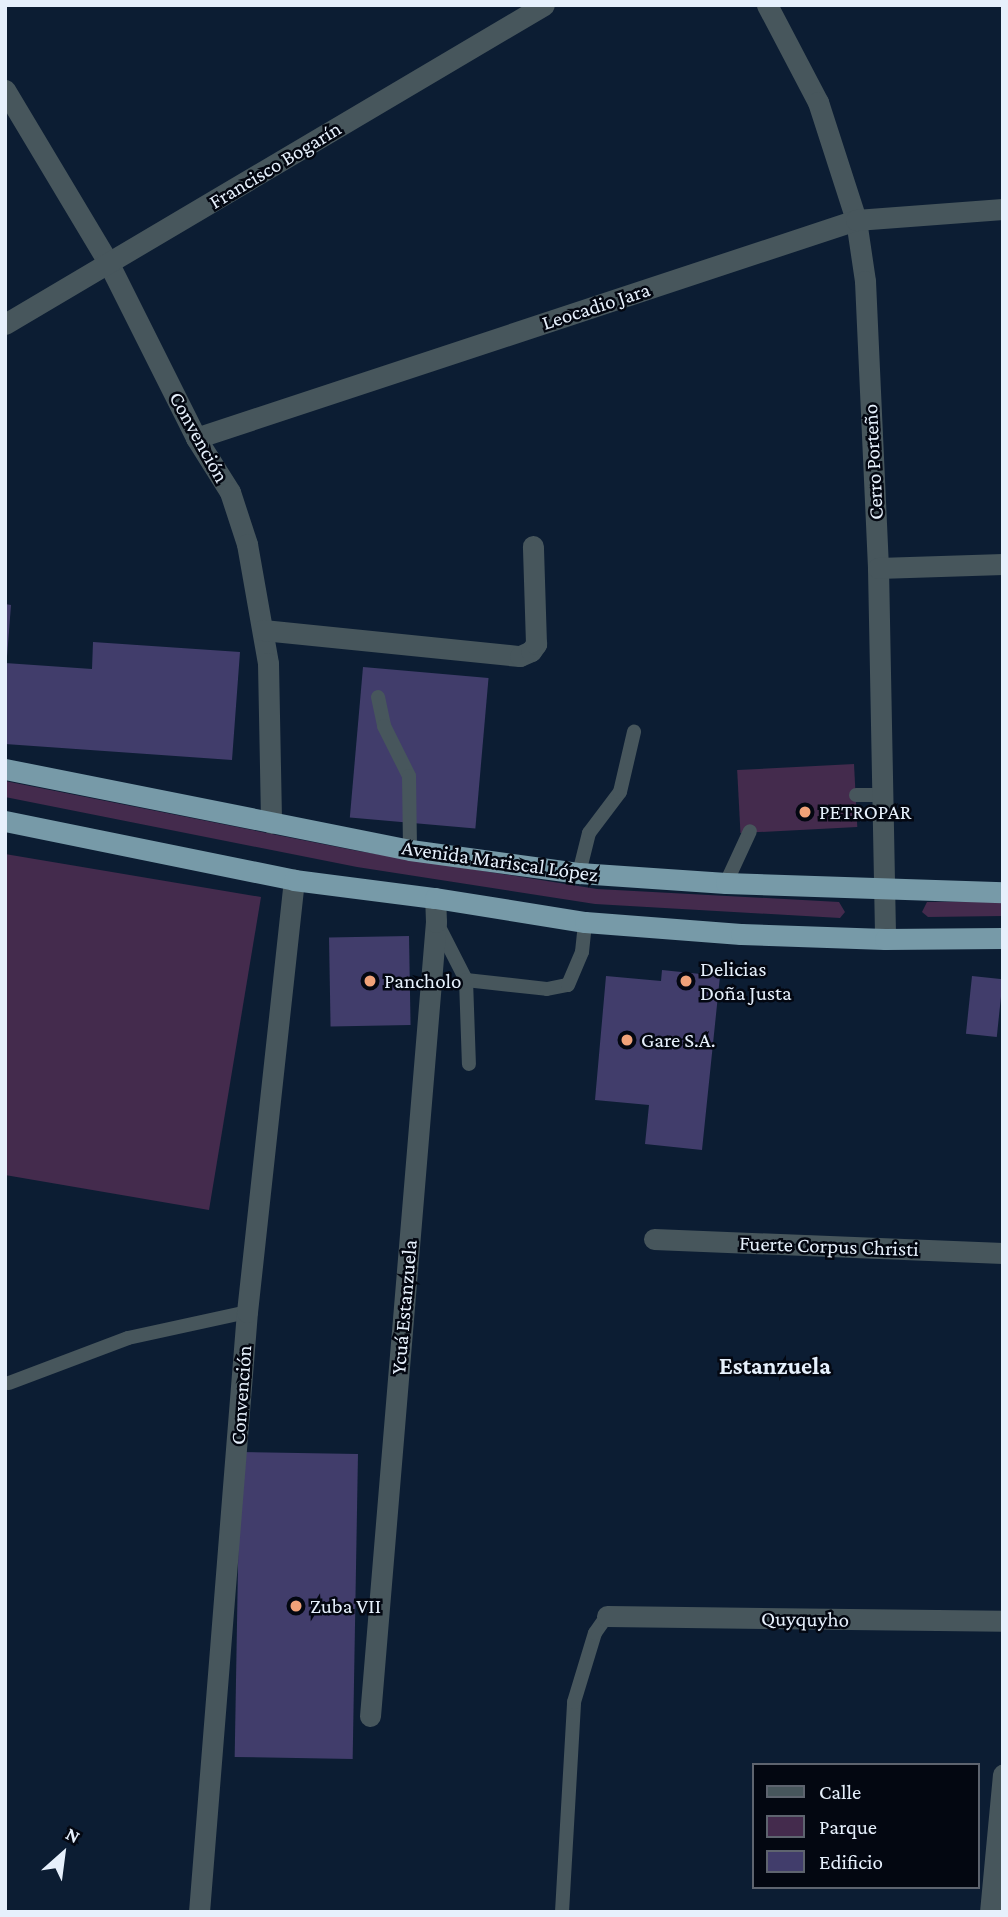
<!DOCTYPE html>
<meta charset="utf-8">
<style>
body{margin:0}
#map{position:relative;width:1008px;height:1917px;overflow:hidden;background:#0c1d33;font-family:"Crimson Pro",serif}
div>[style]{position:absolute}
.green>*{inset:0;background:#442b4d;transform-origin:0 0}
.building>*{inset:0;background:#413d6b;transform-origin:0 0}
.service>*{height:14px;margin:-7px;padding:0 7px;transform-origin:7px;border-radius:7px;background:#47565c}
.minor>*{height:21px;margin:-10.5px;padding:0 10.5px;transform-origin:10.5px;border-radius:10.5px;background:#47565c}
.tertiary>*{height:21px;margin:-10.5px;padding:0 10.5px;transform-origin:10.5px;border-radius:10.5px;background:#47565c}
.trunk>*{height:21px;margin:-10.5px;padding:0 10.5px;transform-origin:10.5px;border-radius:10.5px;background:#779aa8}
.dots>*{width:19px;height:19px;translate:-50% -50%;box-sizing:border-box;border:4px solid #030711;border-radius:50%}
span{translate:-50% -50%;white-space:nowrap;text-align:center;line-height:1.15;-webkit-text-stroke:5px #030711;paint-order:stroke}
.street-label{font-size:21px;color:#e6f0fc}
.poi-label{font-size:21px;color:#e6f0fc}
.left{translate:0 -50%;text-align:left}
.quarter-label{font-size:24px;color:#e6f0fc;font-weight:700}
.frame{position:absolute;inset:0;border:7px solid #e6f0fc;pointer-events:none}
.legend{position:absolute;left:752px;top:1763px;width:228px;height:126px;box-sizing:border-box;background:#030711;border:2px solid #5e646f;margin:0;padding:9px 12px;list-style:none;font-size:21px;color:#e6f0fc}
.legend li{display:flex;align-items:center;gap:14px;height:35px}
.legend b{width:35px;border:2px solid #5e646f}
.north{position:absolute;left:28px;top:1819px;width:70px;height:70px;-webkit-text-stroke:5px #030711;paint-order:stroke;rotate:28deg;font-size:19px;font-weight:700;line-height:28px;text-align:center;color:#e6f0fc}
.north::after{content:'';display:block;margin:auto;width:24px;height:32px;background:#e6f0fc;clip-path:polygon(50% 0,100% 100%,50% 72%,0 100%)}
</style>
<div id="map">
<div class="green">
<div style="left:854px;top:764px;width:63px;height:117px;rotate:87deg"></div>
<div style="clip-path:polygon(5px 781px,358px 851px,597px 889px,839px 902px,845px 912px,840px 918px,595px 904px,357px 867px,5px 797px)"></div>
<div style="clip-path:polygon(5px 854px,261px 897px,209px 1210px,5px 1175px)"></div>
<div style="clip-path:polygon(1003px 901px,1003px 916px,928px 917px,922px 912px,927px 902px)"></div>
</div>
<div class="building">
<div style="clip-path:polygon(5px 604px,11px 605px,7px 657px,5px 657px)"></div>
<div style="clip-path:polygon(93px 642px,240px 652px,232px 760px,5px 744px,5px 663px,92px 669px)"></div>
<div style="left:363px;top:667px;width:126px;height:151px;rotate:5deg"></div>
<div style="left:409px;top:936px;width:89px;height:80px;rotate:89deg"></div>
<div style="clip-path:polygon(662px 970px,720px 976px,702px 1150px,645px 1144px,649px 1105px,595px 1100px,606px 976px,661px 981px)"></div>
<div style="left:972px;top:976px;width:31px;height:58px;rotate:6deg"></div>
<div style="left:240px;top:1452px;width:118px;height:305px;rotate:1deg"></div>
</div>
<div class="service">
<div style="left:378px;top:697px;width:30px;rotate:78deg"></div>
<div style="left:384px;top:726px;width:56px;rotate:63.4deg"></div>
<div style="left:409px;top:776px;width:74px;rotate:89.2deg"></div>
<div style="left:856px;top:795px;width:28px"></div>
<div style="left:579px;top:873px;width:41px;rotate:-76deg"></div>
<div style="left:589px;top:833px;width:51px;rotate:-52.9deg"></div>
<div style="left:620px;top:792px;width:62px;rotate:-76.9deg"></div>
<div style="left:726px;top:883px;width:57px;rotate:-65.2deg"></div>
<div style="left:437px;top:923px;width:64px;rotate:63deg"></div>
<div style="left:466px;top:980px;width:84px;rotate:88deg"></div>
<div style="left:466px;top:980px;width:81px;rotate:6.3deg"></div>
<div style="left:547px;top:989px;width:21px;rotate:-11deg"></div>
<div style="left:568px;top:985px;width:36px;rotate:-67deg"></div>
<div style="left:582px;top:952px;width:30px;rotate:-84deg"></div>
<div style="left:9px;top:1383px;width:127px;rotate:-20.7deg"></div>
<div style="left:128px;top:1338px;width:122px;rotate:-12.3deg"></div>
<div style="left:562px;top:1912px;width:210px;rotate:-86.7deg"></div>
<div style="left:574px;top:1702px;width:72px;rotate:-73.1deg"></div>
<div style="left:595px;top:1633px;width:21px;rotate:-55deg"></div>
</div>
<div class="minor">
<div style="left:767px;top:5px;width:110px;rotate:62.3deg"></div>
<div style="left:818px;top:102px;width:124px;rotate:72.1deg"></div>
<div style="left:856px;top:220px;width:62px;rotate:81.6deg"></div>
<div style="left:865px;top:281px;width:287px;rotate:87.4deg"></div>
<div style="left:878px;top:568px;width:371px;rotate:88.9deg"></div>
<div style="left:5px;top:90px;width:203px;rotate:59.1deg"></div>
<div style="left:109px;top:264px;width:195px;rotate:63.4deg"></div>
<div style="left:196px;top:438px;width:64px;rotate:57.8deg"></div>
<div style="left:230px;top:492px;width:55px;rotate:71.9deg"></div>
<div style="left:247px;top:544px;width:121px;rotate:80deg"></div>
<div style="left:268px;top:663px;width:160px;rotate:88.9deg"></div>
<div style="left:5px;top:324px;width:626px;rotate:-30.62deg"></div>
<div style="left:196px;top:438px;width:695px;rotate:-18.28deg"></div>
<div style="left:856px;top:220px;width:147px;rotate:-4.3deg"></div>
<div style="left:878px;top:568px;width:125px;rotate:-1.8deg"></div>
<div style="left:263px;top:630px;width:258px;rotate:5.8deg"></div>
<div style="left:520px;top:656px;width:12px;rotate:-24deg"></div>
<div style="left:531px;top:651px;width:9px;rotate:-54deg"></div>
<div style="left:536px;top:644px;width:98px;rotate:-91.8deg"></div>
<div style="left:654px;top:1239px;width:349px;rotate:2.3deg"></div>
<div style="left:607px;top:1616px;width:396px;rotate:0.7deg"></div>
<div style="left:370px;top:1716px;width:797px;rotate:-85.25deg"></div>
<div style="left:436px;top:922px;width:24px;rotate:-92deg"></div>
<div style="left:199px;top:1912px;width:602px;rotate:-85.43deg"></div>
<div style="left:247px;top:1312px;width:435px;rotate:-83.8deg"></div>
</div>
<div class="tertiary">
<div style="left:990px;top:1912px;width:138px;rotate:-84.6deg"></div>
</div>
<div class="trunk">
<div style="left:5px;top:769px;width:413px;rotate:11.3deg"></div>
<div style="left:410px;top:850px;width:171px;rotate:7.8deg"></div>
<div style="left:579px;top:873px;width:147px;rotate:3.9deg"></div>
<div style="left:726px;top:883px;width:277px;rotate:1.9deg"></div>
<div style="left:5px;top:821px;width:295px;rotate:11.5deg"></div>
<div style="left:294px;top:880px;width:142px;rotate:7.3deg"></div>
<div style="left:435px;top:898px;width:152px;rotate:9.1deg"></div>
<div style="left:585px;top:922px;width:156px;rotate:4.4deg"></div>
<div style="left:741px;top:934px;width:144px;rotate:2deg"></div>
<div style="left:885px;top:939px;width:118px;rotate:-0.5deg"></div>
</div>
<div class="dots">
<div style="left:805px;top:812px;background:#f0a279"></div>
<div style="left:370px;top:981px;background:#f0a279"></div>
<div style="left:686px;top:981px;background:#f0a279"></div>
<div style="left:627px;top:1040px;background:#f0a279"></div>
<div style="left:296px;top:1606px;background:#f0a279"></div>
</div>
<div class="street-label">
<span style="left:275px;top:165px;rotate:-31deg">Francisco Bogarín</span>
<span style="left:596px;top:306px;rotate:-18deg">Leocadio Jara</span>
<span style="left:199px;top:437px;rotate:61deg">Convención</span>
<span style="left:873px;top:462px;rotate:-93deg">Cerro Porteño</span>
<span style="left:500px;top:861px;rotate:8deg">Avenida Mariscal López</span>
<span style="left:829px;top:1246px;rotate:2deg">Fuerte Corpus Christi</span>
<span style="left:404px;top:1307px;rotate:-85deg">Ycuá Estanzuela</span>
<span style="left:241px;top:1395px;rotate:-86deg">Convención</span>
<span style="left:805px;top:1619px;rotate:1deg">Quyquyho</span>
</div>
<div class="poi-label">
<span class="left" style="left:819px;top:812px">PETROPAR</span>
<span class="left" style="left:700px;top:981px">Delicias<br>Doña Justa</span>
<span class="left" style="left:384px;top:981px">Pancholo</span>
<span class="left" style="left:641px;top:1040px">Gare S.A.</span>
<span class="left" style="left:310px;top:1606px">Zuba VII</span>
</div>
<div class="quarter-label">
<span style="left:775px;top:1366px">Estanzuela</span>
</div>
<div class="frame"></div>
<ul class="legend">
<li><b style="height:9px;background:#47565c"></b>Calle</li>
<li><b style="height:19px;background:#442b4d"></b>Parque</li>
<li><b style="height:19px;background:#413d6b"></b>Edificio</li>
</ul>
<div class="north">N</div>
</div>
